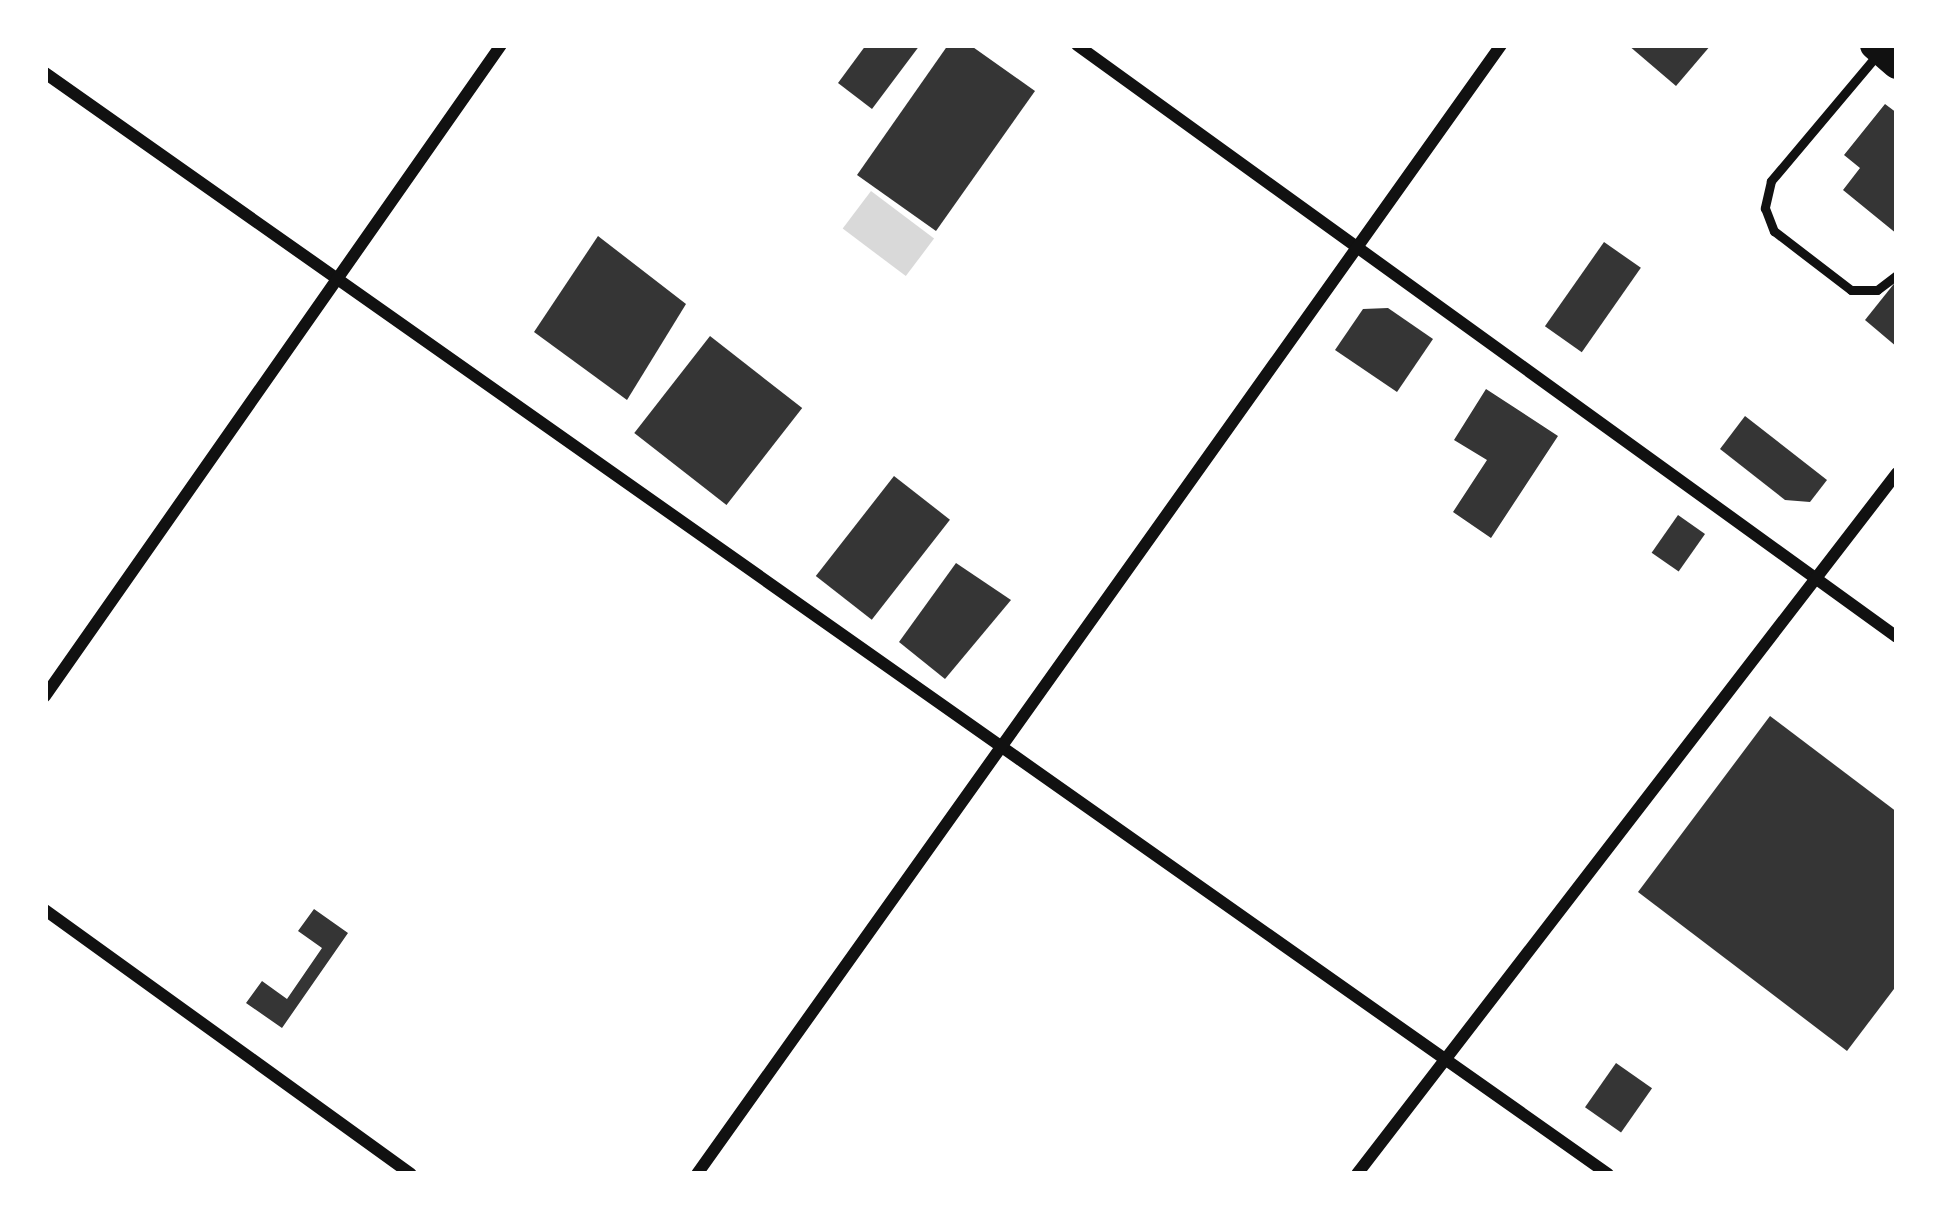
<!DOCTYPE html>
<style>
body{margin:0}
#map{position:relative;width:1942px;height:1219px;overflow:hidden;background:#fff;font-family:"Zilla Slab",serif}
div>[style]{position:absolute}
.water>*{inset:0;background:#d9d9d9;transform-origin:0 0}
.building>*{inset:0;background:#353535;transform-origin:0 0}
.service>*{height:9px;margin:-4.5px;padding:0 4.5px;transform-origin:4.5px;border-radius:4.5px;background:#111}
.minor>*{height:12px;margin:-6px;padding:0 6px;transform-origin:6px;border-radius:6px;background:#111}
.primary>*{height:30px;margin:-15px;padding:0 15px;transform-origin:15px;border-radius:15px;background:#111}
span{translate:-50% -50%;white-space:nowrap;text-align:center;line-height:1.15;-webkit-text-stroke:12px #fff;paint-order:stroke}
.frame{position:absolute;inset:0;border:48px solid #fff;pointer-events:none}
</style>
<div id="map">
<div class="water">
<div style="left:871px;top:191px;width:79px;height:47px;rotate:37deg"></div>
</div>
<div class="building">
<div style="clip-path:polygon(866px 45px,920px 45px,872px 109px,838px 83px)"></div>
<div style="clip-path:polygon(948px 45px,970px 45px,1035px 91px,936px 231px,857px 175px)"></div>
<div style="clip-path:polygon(1628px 45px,1711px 45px,1676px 86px)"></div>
<div style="clip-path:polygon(1885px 104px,1897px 113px,1897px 234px,1843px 190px,1860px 168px,1844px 155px)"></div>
<div style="clip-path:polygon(598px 236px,686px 304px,627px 400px,534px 332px)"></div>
<div style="left:1604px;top:242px;width:45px;height:103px;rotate:35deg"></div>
<div style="clip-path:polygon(1897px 280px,1897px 347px,1865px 320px)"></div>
<div style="clip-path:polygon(1388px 308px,1433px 339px,1397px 392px,1335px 350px,1363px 309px)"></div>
<div style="left:710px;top:336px;width:117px;height:123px;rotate:38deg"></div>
<div style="clip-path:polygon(1486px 389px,1558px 436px,1491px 538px,1453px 512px,1487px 460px,1454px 440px)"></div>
<div style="clip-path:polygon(1745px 416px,1827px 480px,1810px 502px,1785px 500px,1720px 449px)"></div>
<div style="left:894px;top:476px;width:71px;height:127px;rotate:38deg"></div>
<div style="left:1678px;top:515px;width:33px;height:46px;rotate:35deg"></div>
<div style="clip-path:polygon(956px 563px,1011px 600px,945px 679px,899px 642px)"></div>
<div style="clip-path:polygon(1770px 716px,1897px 812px,1897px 985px,1847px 1051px,1638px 892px)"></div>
<div style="clip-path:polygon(314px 909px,348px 933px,282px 1028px,246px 1003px,262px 981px,287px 999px,322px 948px,298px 931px)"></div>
<div style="left:1616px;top:1063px;width:44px;height:54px;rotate:35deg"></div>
</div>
<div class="service">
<div style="left:1877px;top:55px;width:165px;rotate:130.1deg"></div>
<div style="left:1771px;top:181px;width:28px;rotate:103deg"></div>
<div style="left:1765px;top:208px;width:25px;rotate:69deg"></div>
<div style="left:1774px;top:231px;width:97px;rotate:37.5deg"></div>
<div style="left:1851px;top:290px;width:26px"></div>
<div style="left:1877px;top:290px;width:25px;rotate:-37deg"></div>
</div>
<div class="minor">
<div style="left:1077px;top:45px;width:1011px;rotate:35.83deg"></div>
<div style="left:45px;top:73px;width:1912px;rotate:35.16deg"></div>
<div style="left:45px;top:696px;width:795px;rotate:-54.99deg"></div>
<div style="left:45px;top:910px;width:451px;rotate:35.8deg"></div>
<div style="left:697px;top:1174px;width:1386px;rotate:-54.54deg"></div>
<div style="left:1357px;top:1174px;width:885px;rotate:-52.39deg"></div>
</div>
<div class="primary">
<div style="left:1875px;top:45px;width:29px;rotate:41deg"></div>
</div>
<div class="frame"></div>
</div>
